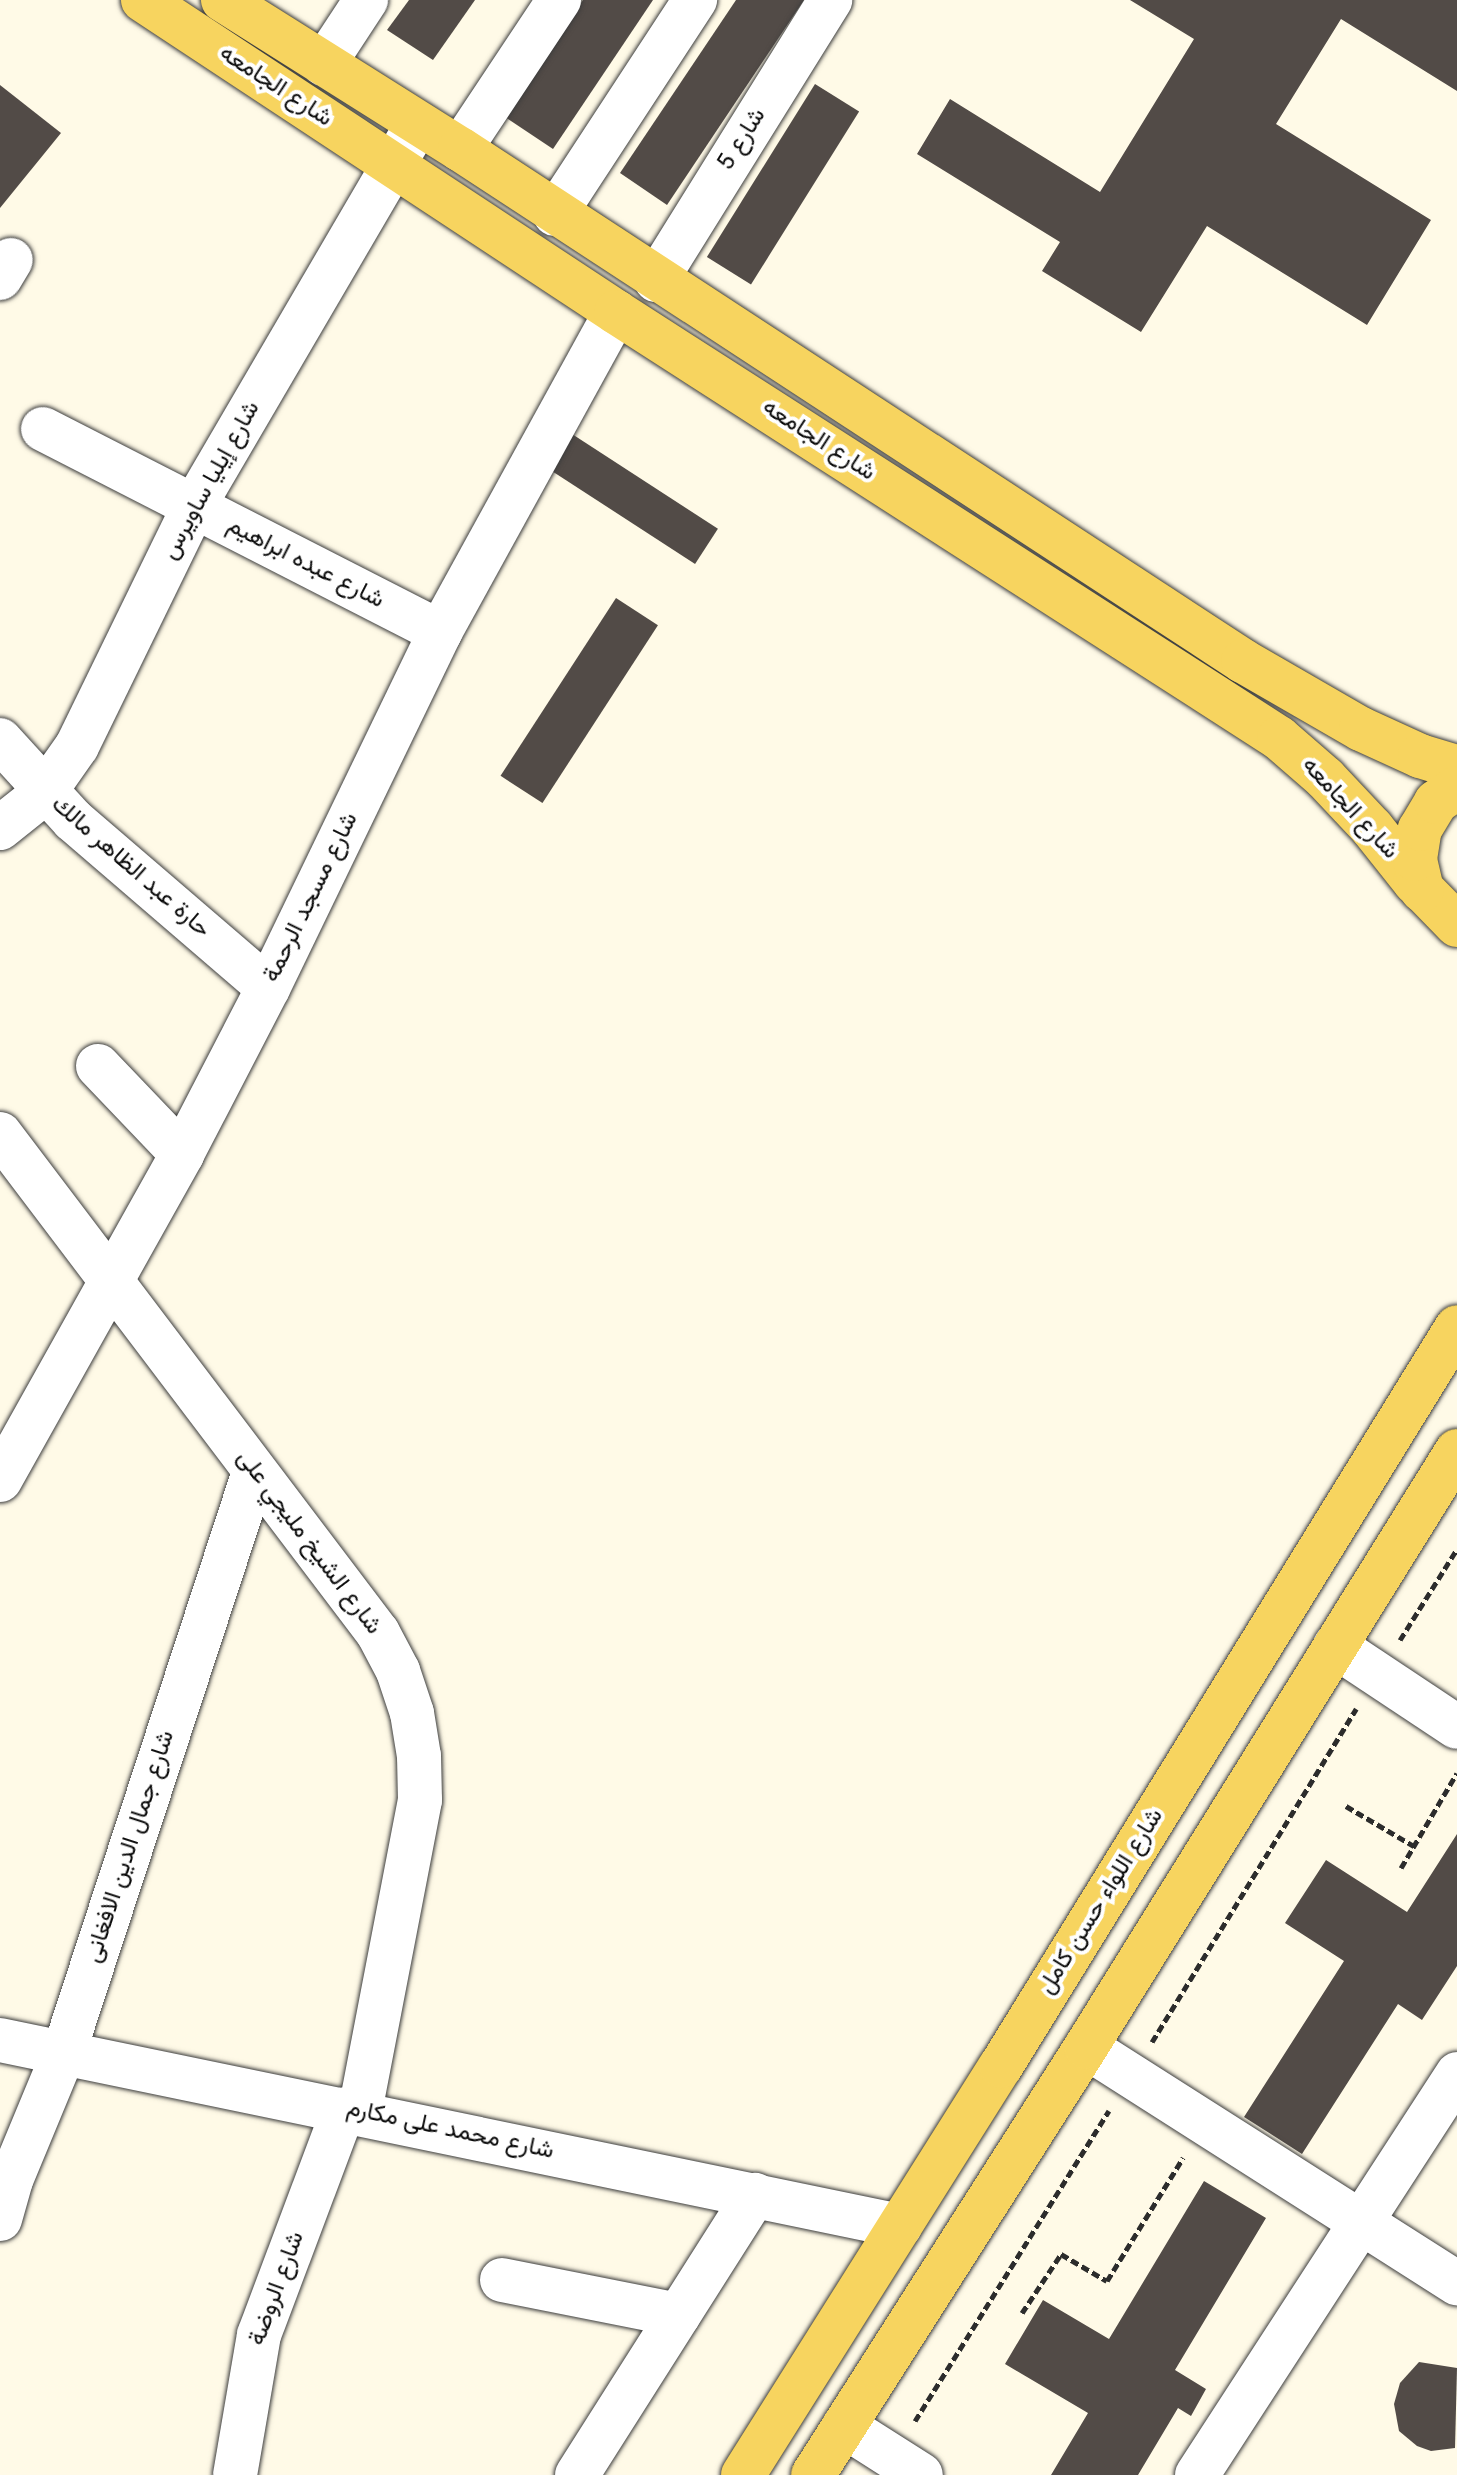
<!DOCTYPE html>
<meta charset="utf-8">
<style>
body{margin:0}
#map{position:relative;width:1457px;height:2475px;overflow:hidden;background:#fffae7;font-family:Georgia,Vazirmatn,serif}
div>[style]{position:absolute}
.building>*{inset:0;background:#524b47;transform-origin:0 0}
.path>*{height:5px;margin-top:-2.5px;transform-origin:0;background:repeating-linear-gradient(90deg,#2c2c2c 0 8px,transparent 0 12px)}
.roads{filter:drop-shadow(0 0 2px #3d3d3d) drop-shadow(0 0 2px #3d3d3d)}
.minor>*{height:44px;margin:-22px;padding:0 22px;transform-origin:22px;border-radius:22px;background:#fff}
.major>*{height:44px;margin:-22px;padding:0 22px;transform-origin:22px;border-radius:22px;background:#f7d45f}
span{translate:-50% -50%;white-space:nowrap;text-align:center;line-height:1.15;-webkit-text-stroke:8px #fff;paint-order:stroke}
.street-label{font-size:24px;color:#0a0a0a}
</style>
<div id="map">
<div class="building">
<div style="clip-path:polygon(409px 0,475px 0,433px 60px,387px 30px)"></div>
<div style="clip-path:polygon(583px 0,653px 0,553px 149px,505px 117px)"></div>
<div style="clip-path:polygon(736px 0,804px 0,667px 205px,620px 173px)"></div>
<div style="clip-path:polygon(1130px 0,1457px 0,1457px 91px,1341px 19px,1276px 124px,1431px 220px,1367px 325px,1207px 226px,1141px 332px,1042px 271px,1060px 242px,917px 154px,950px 99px,1100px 192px,1194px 39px)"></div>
<div style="left:815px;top:84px;width:52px;height:204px;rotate:32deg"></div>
<div style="clip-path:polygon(0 85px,61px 133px,0 208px)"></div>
<div style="left:572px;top:434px;width:174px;height:42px;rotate:33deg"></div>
<div style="left:616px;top:598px;width:50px;height:212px;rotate:33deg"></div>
<div style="clip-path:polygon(1457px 1834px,1457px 1966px,1422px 2020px,1398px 2004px,1302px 2154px,1244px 2117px,1344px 1961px,1285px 1923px,1326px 1860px,1407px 1912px)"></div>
<div style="clip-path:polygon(1204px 2181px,1266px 2218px,1175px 2370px,1206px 2389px,1191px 2416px,1178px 2408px,1138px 2475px,1051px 2475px,1088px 2413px,1005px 2364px,1043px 2300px,1109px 2339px)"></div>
<div style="clip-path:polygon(1419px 2362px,1457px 2368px,1455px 2448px,1431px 2451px,1417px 2446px,1399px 2431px,1394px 2404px,1400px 2383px)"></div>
</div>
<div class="path">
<div style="left:1400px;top:1640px;width:107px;rotate:-57.9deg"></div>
<div style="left:1346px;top:1806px;width:79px;rotate:30.5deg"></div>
<div style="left:1401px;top:1868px;width:110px;rotate:-59.5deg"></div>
<div style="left:1152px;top:2042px;width:391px;rotate:-58.5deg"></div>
<div style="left:1022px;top:2313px;width:71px;rotate:-56.5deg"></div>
<div style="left:1061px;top:2254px;width:53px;rotate:30.4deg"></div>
<div style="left:1107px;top:2281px;width:145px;rotate:-58.3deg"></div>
<div style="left:915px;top:2421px;width:366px;rotate:-58deg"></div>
</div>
<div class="roads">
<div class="minor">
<div style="left:324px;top:64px;width:77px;rotate:-56.7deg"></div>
<div style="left:460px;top:149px;width:179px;rotate:-56.4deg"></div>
<div style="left:555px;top:214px;width:256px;rotate:-56.8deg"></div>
<div style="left:0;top:278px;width:21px;rotate:-59deg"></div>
<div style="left:656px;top:280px;width:330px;rotate:-58.1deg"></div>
<div style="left:43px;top:429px;width:446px;rotate:27.1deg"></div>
<div style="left:0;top:740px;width:108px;rotate:47.6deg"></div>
<div style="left:73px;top:820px;width:257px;rotate:40.7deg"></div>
<div style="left:0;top:828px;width:56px;rotate:-38.5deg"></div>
<div style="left:44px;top:793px;width:57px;rotate:-54.9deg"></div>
<div style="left:77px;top:746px;width:265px;rotate:-64deg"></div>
<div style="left:193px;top:508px;width:444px;rotate:-59.7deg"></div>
<div style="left:98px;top:1066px;width:122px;rotate:46.3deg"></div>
<div style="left:0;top:1134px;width:626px;rotate:52.86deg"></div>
<div style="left:378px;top:1633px;width:43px;rotate:62.2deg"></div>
<div style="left:398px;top:1671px;width:44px;rotate:71.6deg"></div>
<div style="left:412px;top:1713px;width:44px;rotate:80.8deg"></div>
<div style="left:419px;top:1756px;width:44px;rotate:88.7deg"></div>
<div style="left:420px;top:1800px;width:318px;rotate:100.9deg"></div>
<div style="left:0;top:1480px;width:373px;rotate:-60.8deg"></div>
<div style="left:182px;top:1154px;width:187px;rotate:-62.6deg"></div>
<div style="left:268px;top:988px;width:395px;rotate:-64.2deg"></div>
<div style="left:440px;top:632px;width:365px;rotate:-61.2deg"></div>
<div style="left:1335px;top:1646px;width:146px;rotate:33.6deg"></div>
<div style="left:0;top:2040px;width:919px;rotate:11.68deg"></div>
<div style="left:1086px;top:2047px;width:440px;rotate:32.5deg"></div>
<div style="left:0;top:2219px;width:41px;rotate:-74.2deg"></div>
<div style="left:11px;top:2180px;width:139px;rotate:-67.5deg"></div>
<div style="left:64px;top:2052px;width:610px;rotate:-71.86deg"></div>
<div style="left:502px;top:2280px;width:180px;rotate:11.2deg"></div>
<div style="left:844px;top:2426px;width:91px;rotate:32.5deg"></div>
<div style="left:235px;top:2475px;width:142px;rotate:-80.3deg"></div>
<div style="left:259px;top:2335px;width:241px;rotate:-69.4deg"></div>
<div style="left:577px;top:2475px;width:332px;rotate:-57.6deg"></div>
<div style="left:1197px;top:2475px;width:478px;rotate:-57deg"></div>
</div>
<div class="major">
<div style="left:143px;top:0;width:567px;rotate:33.41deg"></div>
<div style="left:616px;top:312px;width:788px;rotate:32.72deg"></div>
<div style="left:1279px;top:738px;width:61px;rotate:41deg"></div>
<div style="left:1325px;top:778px;width:69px;rotate:46.8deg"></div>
<div style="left:1372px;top:828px;width:69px;rotate:51.5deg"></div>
<div style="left:1415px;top:882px;width:60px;rotate:45.7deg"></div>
<div style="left:223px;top:0;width:280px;rotate:32.2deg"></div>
<div style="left:460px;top:149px;width:936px;rotate:33.18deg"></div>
<div style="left:1243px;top:661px;width:136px;rotate:30deg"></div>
<div style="left:1361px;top:729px;width:65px;rotate:24.6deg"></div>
<div style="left:1420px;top:756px;width:39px;rotate:17deg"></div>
<div style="left:1422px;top:890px;width:32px;rotate:-103deg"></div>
<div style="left:1415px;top:859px;width:30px;rotate:-81deg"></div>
<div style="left:1420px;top:829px;width:31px;rotate:-59deg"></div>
<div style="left:1436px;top:802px;width:25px;rotate:-34deg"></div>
<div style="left:743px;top:2475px;width:484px;rotate:-57.8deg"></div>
<div style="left:1001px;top:2066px;width:868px;rotate:-58.32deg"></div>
<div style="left:813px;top:2475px;width:508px;rotate:-57.47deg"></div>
<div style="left:1086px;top:2047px;width:702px;rotate:-58.1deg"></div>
</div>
</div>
<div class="street-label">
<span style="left:275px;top:87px;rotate:33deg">شارع الجامعه</span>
<span style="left:743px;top:140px;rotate:-58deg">شارع 5</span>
<span style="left:818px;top:441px;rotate:33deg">شارع الجامعه</span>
<span style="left:212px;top:481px;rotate:-61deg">شارع إيليا ساويرس</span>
<span style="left:305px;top:564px;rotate:27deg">شارع عبده ابراهيم</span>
<span style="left:1349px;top:809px;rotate:47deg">شارع الجامعه</span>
<span style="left:130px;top:868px;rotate:41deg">حارة عبد الظاهر مالك</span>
<span style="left:312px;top:898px;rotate:-64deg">شارع مسجد الرحمة</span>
<span style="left:308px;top:1543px;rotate:53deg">شارع الشيخ مليجي على</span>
<span style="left:131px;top:1847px;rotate:-72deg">شارع جمال الدين الافغانى</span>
<span style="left:1102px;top:1902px;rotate:-58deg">شارع اللواء حسن كامل</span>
<span style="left:450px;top:2131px;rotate:12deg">شارع محمد على مكارم</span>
<span style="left:278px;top:2289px;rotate:-70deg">شارع الروضة</span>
</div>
</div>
